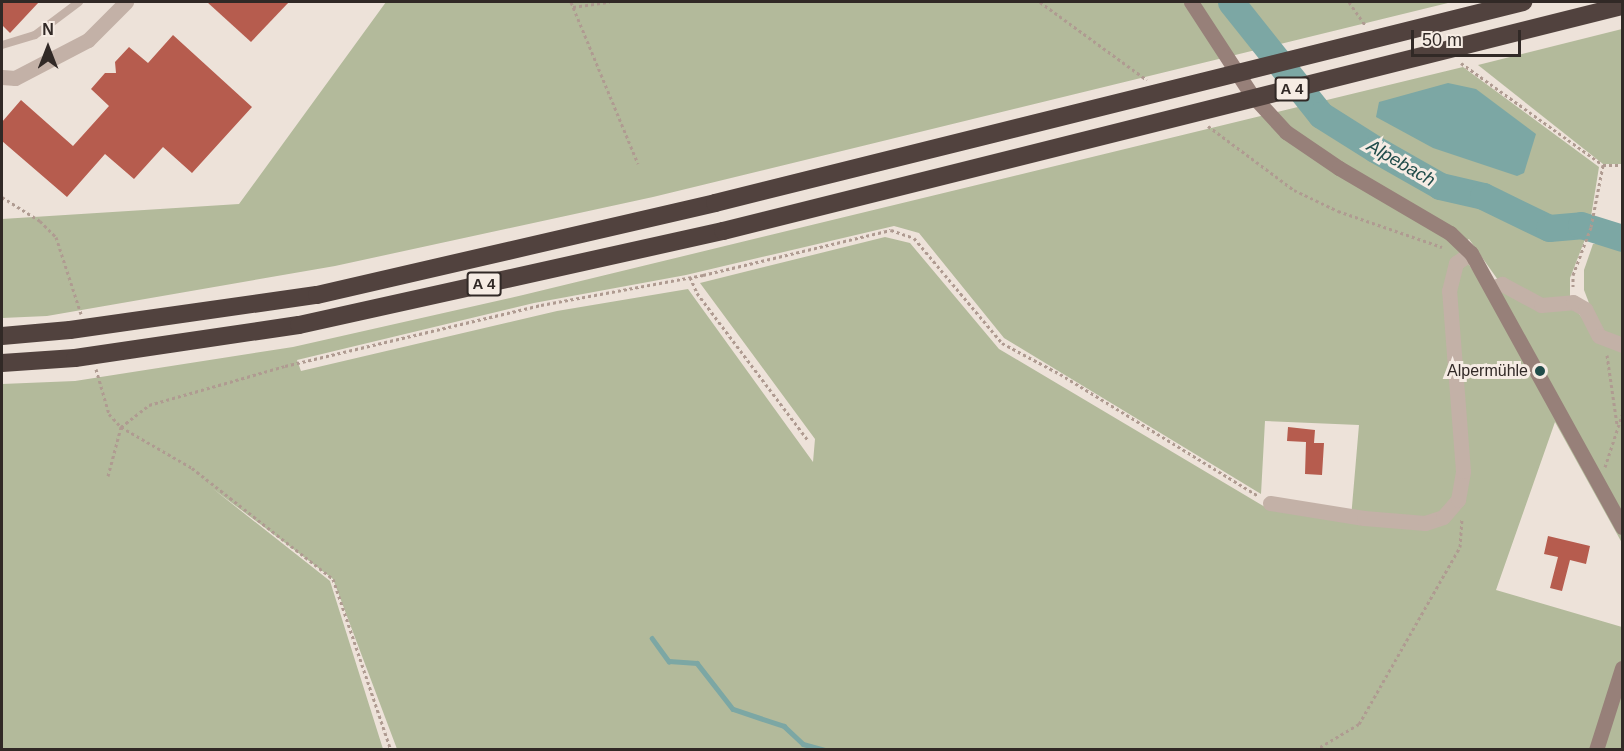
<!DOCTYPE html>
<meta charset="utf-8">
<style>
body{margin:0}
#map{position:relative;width:1624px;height:751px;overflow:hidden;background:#ede2d9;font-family:Helvetica,sans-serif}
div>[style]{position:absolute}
.green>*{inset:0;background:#b3ba9b}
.water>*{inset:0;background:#7ca7a4}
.stream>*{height:4.5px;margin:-2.25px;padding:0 2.25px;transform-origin:2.25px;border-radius:2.25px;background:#7ca7a4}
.river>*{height:27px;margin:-13.5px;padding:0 13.5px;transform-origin:13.5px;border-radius:13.5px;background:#7ca7a4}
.building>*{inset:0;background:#b65c4e}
.path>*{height:3px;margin-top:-1.5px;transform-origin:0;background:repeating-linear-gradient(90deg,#af9b91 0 3px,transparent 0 6px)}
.lane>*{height:8px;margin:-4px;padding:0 4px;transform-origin:4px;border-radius:4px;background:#c3b1a7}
.street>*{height:15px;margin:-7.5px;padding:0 7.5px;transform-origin:7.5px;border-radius:7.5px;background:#c3b1a7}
.secondary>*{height:15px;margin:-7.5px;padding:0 7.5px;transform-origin:7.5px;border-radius:7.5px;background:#978079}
.highway>*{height:18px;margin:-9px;padding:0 9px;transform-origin:9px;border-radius:9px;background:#51423e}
.dots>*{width:16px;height:16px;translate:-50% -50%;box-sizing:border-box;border:3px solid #f6ece4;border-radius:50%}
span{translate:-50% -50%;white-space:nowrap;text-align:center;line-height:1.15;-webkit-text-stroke:6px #f6ece4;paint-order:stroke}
.shield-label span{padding:2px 4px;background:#f6ece4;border:2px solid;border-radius:4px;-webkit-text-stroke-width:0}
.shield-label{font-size:15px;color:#312926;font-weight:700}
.poi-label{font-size:16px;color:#312926}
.right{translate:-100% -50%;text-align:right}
.water-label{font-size:18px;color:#214d4b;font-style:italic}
.frame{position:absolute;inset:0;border:3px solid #312926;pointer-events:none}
.north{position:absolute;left:18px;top:18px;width:60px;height:60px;-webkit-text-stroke:4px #f6ece4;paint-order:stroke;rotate:0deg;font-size:16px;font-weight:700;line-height:24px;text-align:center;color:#312926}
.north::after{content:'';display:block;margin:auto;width:21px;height:27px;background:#312926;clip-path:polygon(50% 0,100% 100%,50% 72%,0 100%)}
.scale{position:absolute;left:1411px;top:30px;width:110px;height:27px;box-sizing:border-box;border:3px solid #312926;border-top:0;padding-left:8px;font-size:18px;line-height:21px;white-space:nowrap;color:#312926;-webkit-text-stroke:4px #f6ece4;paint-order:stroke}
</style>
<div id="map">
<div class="green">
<div style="clip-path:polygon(386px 2px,1452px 2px,653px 197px,335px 266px,47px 316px,2px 318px,2px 219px,239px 204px)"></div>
<div style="clip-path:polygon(1622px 29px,1622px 164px,1603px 164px,1478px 65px)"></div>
<div style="clip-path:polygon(evenodd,1463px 67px,1599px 167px,1589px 229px,1570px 278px,1570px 300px,1543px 301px,1498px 280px,1469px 239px,1457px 247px,1488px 293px,1503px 288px,1540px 307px,1573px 306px,1599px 340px,1622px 348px,1622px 543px,1555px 422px,1496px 590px,1622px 627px,1622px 749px,397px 749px,333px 579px,212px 488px,330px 581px,383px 749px,2px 749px,2px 384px,75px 381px,293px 347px,523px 295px,1463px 67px,894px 226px,919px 233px,1004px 338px,1261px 494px,1265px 421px,1359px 425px,1351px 518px,1265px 507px,999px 349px,910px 243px,885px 237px,700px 283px,815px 439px,813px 462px,688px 289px,557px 311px,301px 371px,297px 360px,534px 303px,686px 275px,894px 226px)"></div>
<div style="clip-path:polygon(1593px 244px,1622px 244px,1622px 341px,1601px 334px,1584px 290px,1584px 270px)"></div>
</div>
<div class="water">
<div style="clip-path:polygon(1448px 83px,1476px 89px,1536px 134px,1524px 173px,1517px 176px,1433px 148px,1376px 117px,1379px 102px)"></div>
</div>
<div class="stream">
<div style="left:652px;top:638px;width:29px;rotate:54deg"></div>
<div style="left:669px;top:661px;width:28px;rotate:4deg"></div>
<div style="left:697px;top:663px;width:58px;rotate:52deg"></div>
<div style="left:733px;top:709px;width:54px;rotate:18.4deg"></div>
<div style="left:784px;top:726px;width:26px;rotate:43deg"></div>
<div style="left:803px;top:744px;width:24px;rotate:15deg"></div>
</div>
<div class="river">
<div style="left:1231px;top:2px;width:144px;rotate:51.5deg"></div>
<div style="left:1321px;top:115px;width:64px;rotate:32.2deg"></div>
<div style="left:1375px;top:149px;width:75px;rotate:29.6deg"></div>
<div style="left:1440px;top:186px;width:44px;rotate:13.1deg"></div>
<div style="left:1483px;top:196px;width:73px;rotate:25.9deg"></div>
<div style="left:1549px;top:228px;width:32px;rotate:-5deg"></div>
<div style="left:1581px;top:225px;width:43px;rotate:17.6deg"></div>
</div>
<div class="building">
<div style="clip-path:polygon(2px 2px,39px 2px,10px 33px,2px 25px)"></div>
<div style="clip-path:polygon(207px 2px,289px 2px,251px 42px)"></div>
<div style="clip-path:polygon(173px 35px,252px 107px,192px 173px,163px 147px,134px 179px,105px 154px,67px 197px,2px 141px,2px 122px,21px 100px,73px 146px,109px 106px,91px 89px,105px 73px,116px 73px,115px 62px,129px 47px,148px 63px)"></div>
<div style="clip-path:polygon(1288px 427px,1315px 430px,1314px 443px,1324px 443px,1322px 475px,1305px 474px,1306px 442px,1287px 441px)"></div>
<div style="clip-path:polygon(1548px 536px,1590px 546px,1586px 564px,1570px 560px,1562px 591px,1550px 588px,1558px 557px,1544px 554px)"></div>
</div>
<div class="path">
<div style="left:571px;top:2px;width:175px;rotate:67.5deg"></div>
<div style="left:1040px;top:2px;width:132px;rotate:36.1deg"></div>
<div style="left:1349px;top:2px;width:28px;rotate:55deg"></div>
<div style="left:573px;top:7px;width:37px;rotate:-8deg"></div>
<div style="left:1461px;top:63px;width:175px;rotate:35.7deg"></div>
<div style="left:1603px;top:165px;width:19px"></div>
<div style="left:1208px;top:126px;width:107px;rotate:36.7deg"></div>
<div style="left:1294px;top:190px;width:49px;rotate:25.5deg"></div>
<div style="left:1338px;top:211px;width:110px;rotate:19.1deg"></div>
<div style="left:2px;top:197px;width:45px;rotate:32.3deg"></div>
<div style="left:40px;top:221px;width:23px;rotate:45deg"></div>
<div style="left:56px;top:237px;width:81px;rotate:72deg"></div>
<div style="left:690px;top:277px;width:17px;rotate:66deg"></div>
<div style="left:697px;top:293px;width:183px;rotate:53deg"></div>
<div style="left:1573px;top:287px;width:12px;rotate:-90deg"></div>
<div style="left:1573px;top:275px;width:51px;rotate:-69.4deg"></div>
<div style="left:1591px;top:227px;width:63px;rotate:-79deg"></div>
<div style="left:1607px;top:355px;width:70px;rotate:81.8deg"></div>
<div style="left:96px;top:369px;width:47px;rotate:73.9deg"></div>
<div style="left:109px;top:414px;width:18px;rotate:47deg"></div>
<div style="left:121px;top:427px;width:82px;rotate:30deg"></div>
<div style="left:192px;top:468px;width:179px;rotate:38.2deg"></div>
<div style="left:333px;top:579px;width:181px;rotate:71.3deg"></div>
<div style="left:1605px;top:467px;width:55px;rotate:-71.9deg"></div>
<div style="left:108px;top:476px;width:51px;rotate:-75.1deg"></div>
<div style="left:121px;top:427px;width:36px;rotate:-38deg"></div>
<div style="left:149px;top:405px;width:141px;rotate:-16deg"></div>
<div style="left:285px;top:366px;width:263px;rotate:-13.4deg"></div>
<div style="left:541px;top:305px;width:165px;rotate:-10.5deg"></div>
<div style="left:703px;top:275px;width:193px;rotate:-13.5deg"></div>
<div style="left:891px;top:230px;width:24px;rotate:19deg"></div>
<div style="left:914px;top:238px;width:137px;rotate:50deg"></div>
<div style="left:1002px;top:343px;width:66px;rotate:28.1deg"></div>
<div style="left:1060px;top:374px;width:233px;rotate:31.6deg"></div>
<div style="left:1315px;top:750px;width:51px;rotate:-30.6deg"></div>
<div style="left:1359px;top:724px;width:204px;rotate:-60.3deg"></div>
<div style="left:1460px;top:547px;width:28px;rotate:-86deg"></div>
</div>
<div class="lane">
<div style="left:2px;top:45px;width:34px;rotate:-17deg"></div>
<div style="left:35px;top:35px;width:55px;rotate:-36.9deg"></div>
</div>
<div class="street">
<div style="left:2px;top:77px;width:13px;rotate:4deg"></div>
<div style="left:15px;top:78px;width:82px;rotate:-27.5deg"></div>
<div style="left:88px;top:40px;width:54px;rotate:-45deg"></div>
<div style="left:1492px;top:288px;width:11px;rotate:-22deg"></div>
<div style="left:1502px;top:284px;width:44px;rotate:28.3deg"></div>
<div style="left:1541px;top:305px;width:32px;rotate:-5deg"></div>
<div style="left:1573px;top:302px;width:14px;rotate:30deg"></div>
<div style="left:1585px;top:309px;width:30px;rotate:63deg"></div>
<div style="left:1599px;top:336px;width:25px;rotate:21deg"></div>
<div style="left:1270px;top:503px;width:95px;rotate:9.1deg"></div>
<div style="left:1364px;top:518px;width:61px;rotate:4.7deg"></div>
<div style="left:1425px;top:523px;width:19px;rotate:-18deg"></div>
<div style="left:1443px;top:517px;width:23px;rotate:-49deg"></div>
<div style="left:1458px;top:500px;width:29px;rotate:-80deg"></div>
<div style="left:1463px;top:471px;width:181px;rotate:-94.4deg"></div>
<div style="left:1449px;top:291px;width:29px;rotate:-76deg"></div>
<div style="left:1456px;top:263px;width:18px;rotate:-34deg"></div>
</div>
<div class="secondary">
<div style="left:1191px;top:2px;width:110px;rotate:56.9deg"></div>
<div style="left:1251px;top:94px;width:52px;rotate:47.4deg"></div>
<div style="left:1286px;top:132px;width:64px;rotate:34.2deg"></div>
<div style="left:1339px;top:168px;width:129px;rotate:30.4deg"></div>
<div style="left:1450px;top:233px;width:29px;rotate:44deg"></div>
<div style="left:1471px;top:253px;width:313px;rotate:61.1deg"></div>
<div style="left:1596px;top:750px;width:86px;rotate:-72.4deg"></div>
</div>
<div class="highway">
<div style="left:2px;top:336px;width:68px;rotate:-5deg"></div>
<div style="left:70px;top:330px;width:249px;rotate:-8.1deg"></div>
<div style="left:317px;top:295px;width:408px;rotate:-13deg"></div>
<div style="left:715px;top:203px;width:833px;rotate:-13.97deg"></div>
<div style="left:2px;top:363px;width:73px;rotate:-3.9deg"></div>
<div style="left:75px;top:358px;width:226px;rotate:-8.4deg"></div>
<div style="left:299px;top:325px;width:434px;rotate:-12.5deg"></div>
<div style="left:723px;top:231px;width:927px;rotate:-14.05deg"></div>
</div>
<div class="dots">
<div style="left:1540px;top:371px;background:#214d4b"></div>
</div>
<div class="shield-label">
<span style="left:1292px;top:89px">A 4</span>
<span style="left:484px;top:284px">A 4</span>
</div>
<div class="poi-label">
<span class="right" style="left:1528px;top:371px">Alpermühle</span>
</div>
<div class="water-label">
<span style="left:1401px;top:163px;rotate:30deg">Alpebach</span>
</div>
<div class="frame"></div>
<div class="north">N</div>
<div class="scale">50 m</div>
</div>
